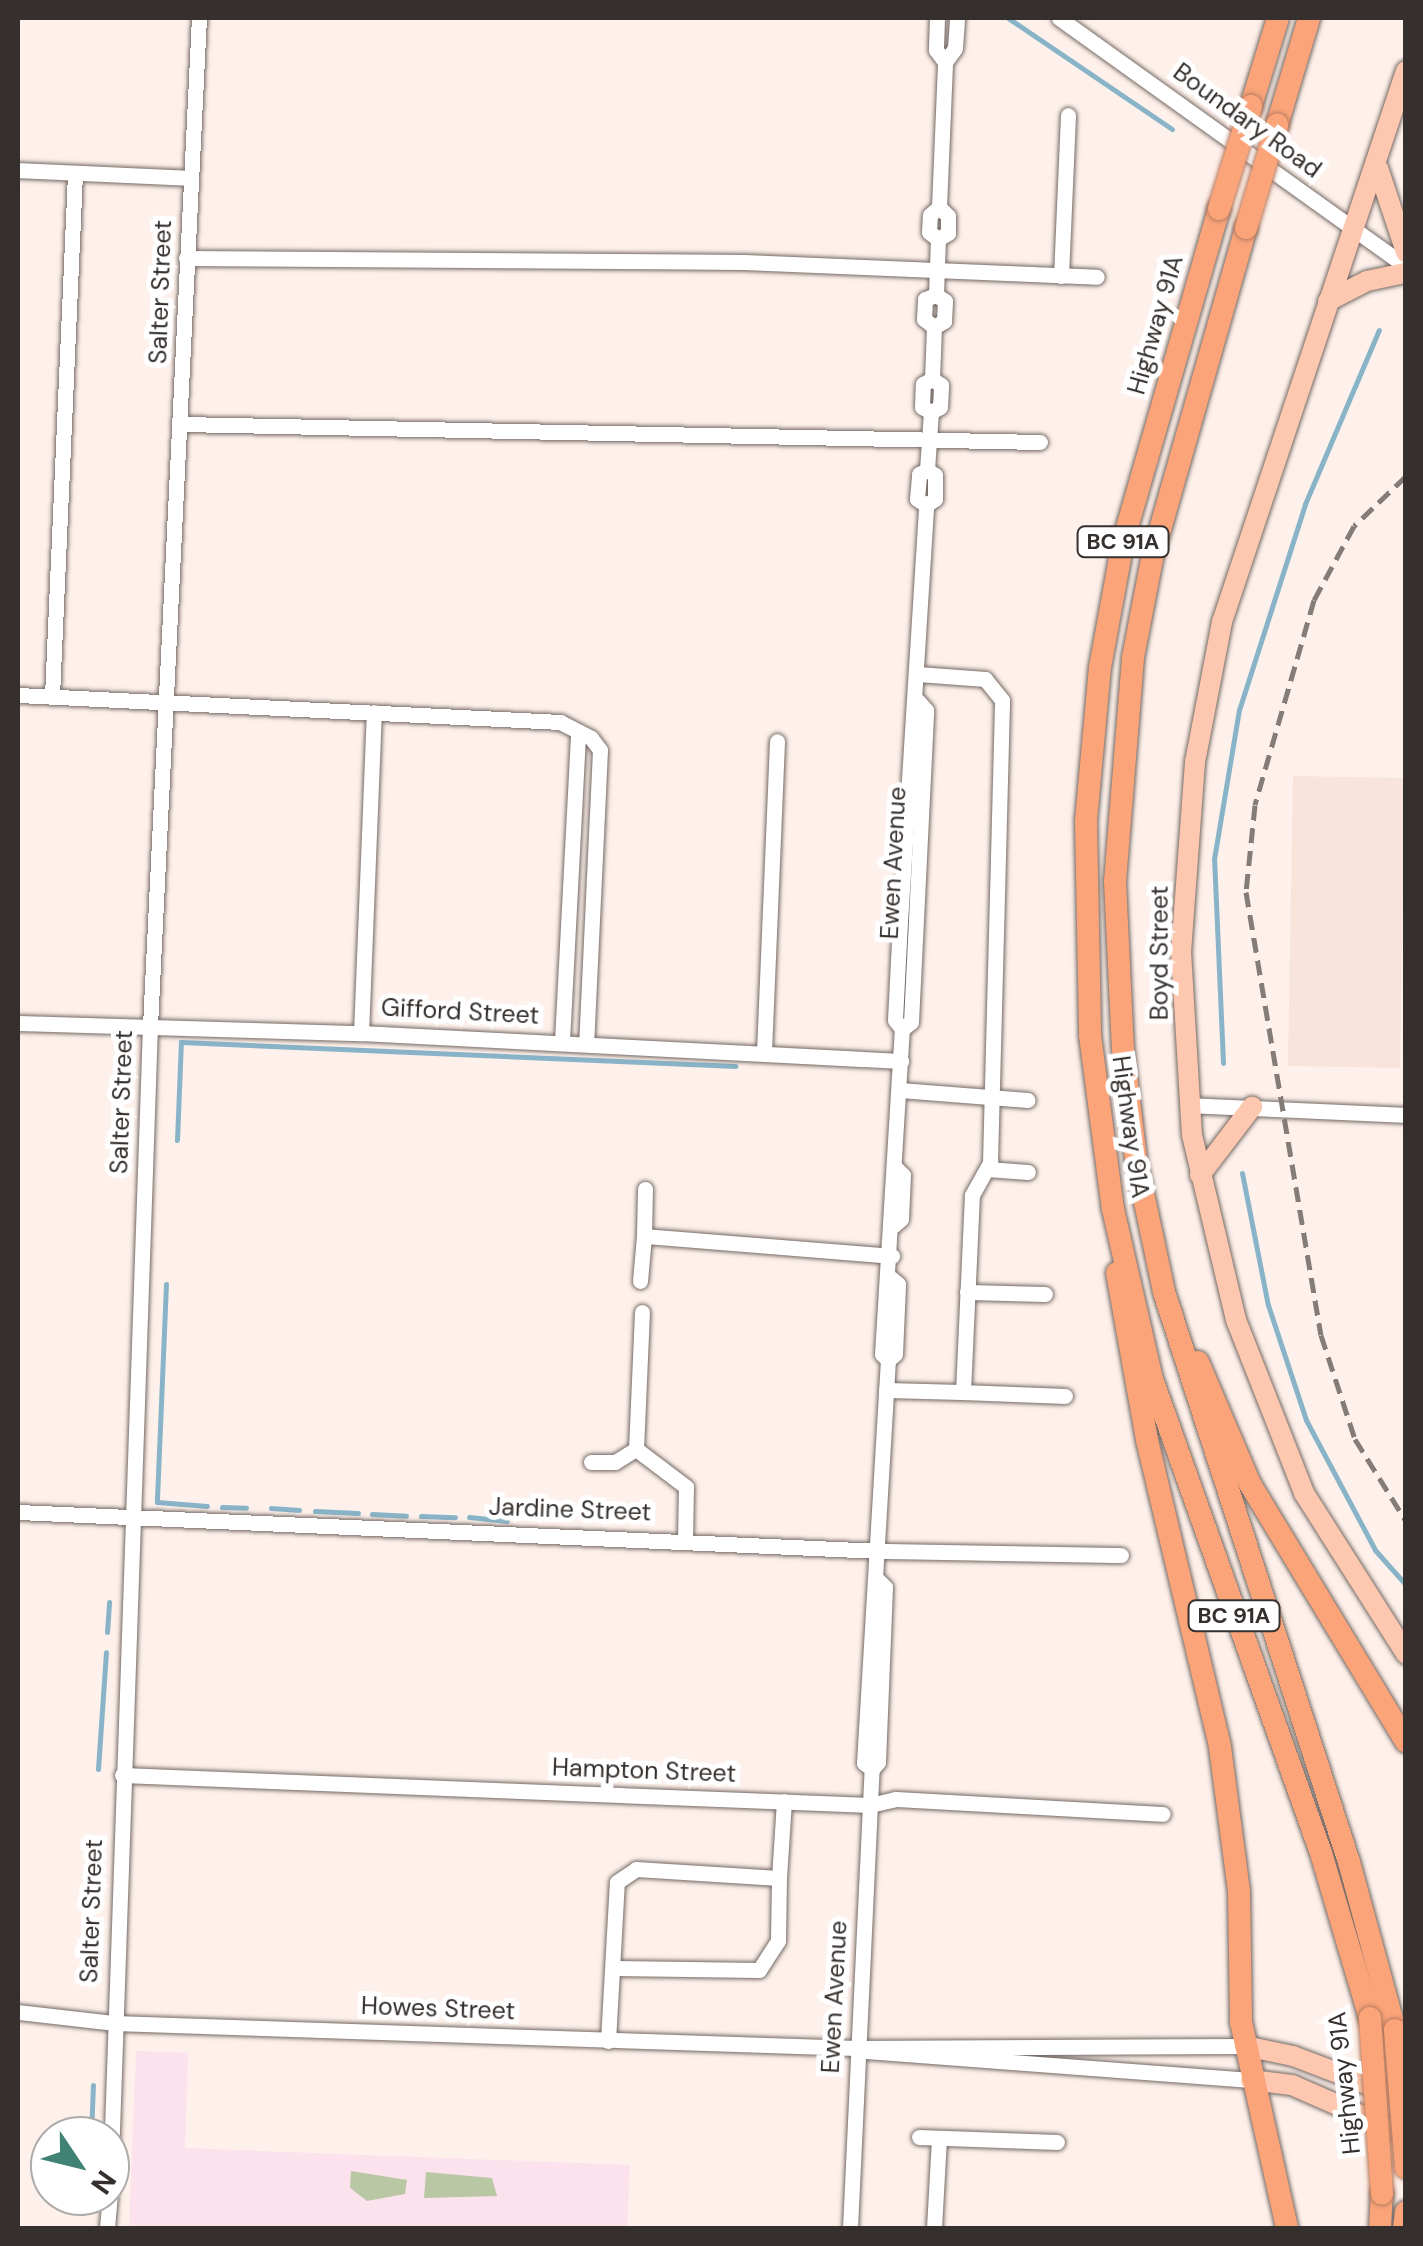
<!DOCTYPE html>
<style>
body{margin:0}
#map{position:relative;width:1423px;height:2246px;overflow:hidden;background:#fef1eb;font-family:"DM Sans",sans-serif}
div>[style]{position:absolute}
.built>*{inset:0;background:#f8e4da;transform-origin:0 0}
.education>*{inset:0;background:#fbe2ec}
.green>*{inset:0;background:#bac7a4}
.stream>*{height:5px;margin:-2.5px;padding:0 2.5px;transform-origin:2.5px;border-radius:2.5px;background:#89b4c8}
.roads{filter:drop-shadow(0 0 2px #746964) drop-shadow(0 0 2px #746964)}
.minor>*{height:15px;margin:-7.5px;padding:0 7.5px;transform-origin:7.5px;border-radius:7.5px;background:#fff}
.major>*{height:20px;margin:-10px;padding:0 10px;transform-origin:10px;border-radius:10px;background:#fdc8af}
.highway>*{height:22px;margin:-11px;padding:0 11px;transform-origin:11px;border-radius:11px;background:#fba47a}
.rail>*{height:5px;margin-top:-2.5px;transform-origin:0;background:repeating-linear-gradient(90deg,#847c78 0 15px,transparent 0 23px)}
.bridges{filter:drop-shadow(0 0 2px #b67b5f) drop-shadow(0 0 2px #b67b5f)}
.highway-bridge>*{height:22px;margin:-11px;padding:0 11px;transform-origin:11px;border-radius:11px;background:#fba47a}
span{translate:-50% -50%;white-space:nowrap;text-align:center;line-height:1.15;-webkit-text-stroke:10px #fff;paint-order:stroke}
.shield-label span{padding:2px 8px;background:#fff;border:2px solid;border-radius:8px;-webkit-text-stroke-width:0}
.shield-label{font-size:22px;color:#35302d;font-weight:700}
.street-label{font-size:25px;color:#35302d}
.frame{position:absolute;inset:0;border:20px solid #35302d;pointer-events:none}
.north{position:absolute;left:30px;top:2116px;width:100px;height:100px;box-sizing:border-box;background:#fff;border:2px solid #aeacab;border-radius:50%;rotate:125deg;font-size:28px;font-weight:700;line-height:40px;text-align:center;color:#35302d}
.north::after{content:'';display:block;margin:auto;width:35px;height:45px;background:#408274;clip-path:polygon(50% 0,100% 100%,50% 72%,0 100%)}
</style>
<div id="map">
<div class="built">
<div style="left:1293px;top:776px;width:112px;height:290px;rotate:1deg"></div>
</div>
<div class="education">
<div style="clip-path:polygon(136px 2051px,188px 2053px,185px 2148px,630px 2165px,627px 2228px,129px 2228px)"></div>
</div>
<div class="green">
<div style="clip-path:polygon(351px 2171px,407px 2180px,405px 2194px,367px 2201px,350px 2188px)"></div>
<div style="clip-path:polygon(426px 2172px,492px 2178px,497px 2196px,424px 2198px)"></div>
</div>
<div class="stream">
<div style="left:1008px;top:18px;width:198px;rotate:34.1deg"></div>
<div style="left:1223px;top:1063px;width:204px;rotate:-92.5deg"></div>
<div style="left:1214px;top:859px;width:151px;rotate:-80.5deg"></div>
<div style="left:1239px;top:710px;width:216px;rotate:-72.2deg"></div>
<div style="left:1305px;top:504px;width:189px;rotate:-67deg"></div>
<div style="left:177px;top:1140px;width:98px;rotate:-87.7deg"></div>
<div style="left:181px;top:1042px;width:555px;rotate:2.48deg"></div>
<div style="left:1242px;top:1173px;width:135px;rotate:78.9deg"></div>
<div style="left:1268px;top:1305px;width:121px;rotate:71.7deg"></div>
<div style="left:1306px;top:1420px;width:147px;rotate:62deg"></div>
<div style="left:1375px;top:1550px;width:47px;rotate:48.5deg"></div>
<div style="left:166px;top:1284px;width:218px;rotate:92.4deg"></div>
<div style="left:157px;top:1502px;width:50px;rotate:4.6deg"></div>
<div style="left:222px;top:1507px;width:24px;rotate:2deg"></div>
<div style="left:271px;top:1508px;width:28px;rotate:4deg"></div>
<div style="left:315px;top:1511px;width:43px;rotate:2.7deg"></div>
<div style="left:372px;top:1514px;width:34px;rotate:3deg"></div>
<div style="left:421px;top:1516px;width:34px;rotate:2deg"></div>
<div style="left:469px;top:1517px;width:38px;rotate:6deg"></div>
<div style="left:107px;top:1632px;width:30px;rotate:-86deg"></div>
<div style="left:98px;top:1769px;width:117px;rotate:-86.1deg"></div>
<div style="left:91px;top:2136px;width:51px;rotate:-87.8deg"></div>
</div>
<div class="roads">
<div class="minor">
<div style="left:937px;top:18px;width:32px;rotate:92deg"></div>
<div style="left:936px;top:50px;width:15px;rotate:53deg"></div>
<div style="left:1059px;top:18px;width:427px;rotate:35.6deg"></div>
<div style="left:18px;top:170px;width:173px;rotate:2.6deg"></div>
<div style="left:938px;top:239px;width:12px;rotate:-31deg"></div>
<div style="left:948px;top:233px;width:17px;rotate:-90deg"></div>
<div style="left:948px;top:216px;width:13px;rotate:-135deg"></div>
<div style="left:186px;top:258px;width:558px;rotate:0.41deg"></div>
<div style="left:744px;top:262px;width:353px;rotate:2.4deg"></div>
<div style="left:1061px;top:276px;width:161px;rotate:-87.5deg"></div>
<div style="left:934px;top:327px;width:13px;rotate:-141deg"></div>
<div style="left:924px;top:319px;width:20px;rotate:-87deg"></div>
<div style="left:925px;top:299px;width:12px;rotate:-20deg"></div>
<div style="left:931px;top:412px;width:10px;rotate:-151deg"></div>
<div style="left:922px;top:407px;width:23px;rotate:-88deg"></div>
<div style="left:923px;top:384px;width:10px;rotate:-29deg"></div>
<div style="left:932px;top:379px;width:52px;rotate:-87.8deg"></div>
<div style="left:934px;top:327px;width:12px;rotate:-31deg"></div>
<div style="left:944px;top:321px;width:20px;rotate:-87deg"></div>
<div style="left:945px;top:301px;width:11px;rotate:-146deg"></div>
<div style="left:936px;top:295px;width:56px;rotate:-88deg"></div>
<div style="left:938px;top:239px;width:11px;rotate:-142deg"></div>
<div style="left:929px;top:232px;width:17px;rotate:-87deg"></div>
<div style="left:930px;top:215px;width:12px;rotate:-42deg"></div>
<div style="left:939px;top:207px;width:145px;rotate:-87.6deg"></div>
<div style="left:945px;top:62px;width:17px;rotate:-54deg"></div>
<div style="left:955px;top:48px;width:30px;rotate:-86deg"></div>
<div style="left:181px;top:424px;width:859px;rotate:1.2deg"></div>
<div style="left:926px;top:505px;width:11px;rotate:-34deg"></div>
<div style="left:935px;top:499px;width:24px;rotate:-90deg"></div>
<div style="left:935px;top:475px;width:9px;rotate:-148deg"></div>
<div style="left:18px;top:695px;width:543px;rotate:2.85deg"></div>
<div style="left:560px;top:722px;width:35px;rotate:27deg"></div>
<div style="left:591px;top:738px;width:15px;rotate:53deg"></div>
<div style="left:600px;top:750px;width:294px;rotate:92.7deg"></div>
<div style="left:52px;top:696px;width:523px;rotate:-87.48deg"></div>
<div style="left:18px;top:1023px;width:343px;rotate:1.7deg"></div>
<div style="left:361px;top:1033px;width:541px;rotate:2.97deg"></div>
<div style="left:902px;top:1029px;width:11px;rotate:-38deg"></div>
<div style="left:911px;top:1022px;width:312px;rotate:-87.2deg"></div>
<div style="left:926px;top:710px;width:13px;rotate:-132deg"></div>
<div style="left:361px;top:1033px;width:321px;rotate:-87.7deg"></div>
<div style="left:562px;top:1041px;width:309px;rotate:-87deg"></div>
<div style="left:764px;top:1052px;width:311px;rotate:-87.6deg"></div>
<div style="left:900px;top:1090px;width:128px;rotate:4.5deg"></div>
<div style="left:1188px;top:1105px;width:218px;rotate:2.6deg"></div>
<div style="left:987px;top:1169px;width:41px;rotate:4.2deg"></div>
<div style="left:894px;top:1225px;width:9px;rotate:-41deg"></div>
<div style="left:901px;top:1219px;width:44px;rotate:-87.4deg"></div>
<div style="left:903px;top:1175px;width:10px;rotate:-135deg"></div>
<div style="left:644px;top:1236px;width:47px;rotate:-88.8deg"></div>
<div style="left:640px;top:1281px;width:45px;rotate:-84.9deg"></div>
<div style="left:644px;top:1236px;width:249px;rotate:4.6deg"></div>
<div style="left:967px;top:1292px;width:78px;rotate:1.5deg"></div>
<div style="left:642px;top:1312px;width:137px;rotate:92.5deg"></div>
<div style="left:636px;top:1449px;width:63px;rotate:37.2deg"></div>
<div style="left:686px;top:1487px;width:52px;rotate:91.1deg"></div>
<div style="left:888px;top:1360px;width:8px;rotate:-135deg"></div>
<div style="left:882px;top:1354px;width:326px;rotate:-86.5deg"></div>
<div style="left:902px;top:1029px;width:11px;rotate:-128deg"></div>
<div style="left:895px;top:1020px;width:98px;rotate:-87.1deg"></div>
<div style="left:900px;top:922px;width:418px;rotate:-86.4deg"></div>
<div style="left:926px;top:505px;width:11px;rotate:-146deg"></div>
<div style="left:917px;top:499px;width:25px;rotate:-85deg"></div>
<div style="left:919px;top:474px;width:9px;rotate:-27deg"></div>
<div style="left:927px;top:470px;width:58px;rotate:-86.1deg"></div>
<div style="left:931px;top:412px;width:10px;rotate:-29deg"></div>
<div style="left:940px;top:407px;width:22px;rotate:-87deg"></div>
<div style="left:941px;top:385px;width:11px;rotate:-146deg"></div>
<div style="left:886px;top:1390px;width:77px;rotate:1.5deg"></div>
<div style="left:963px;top:1392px;width:197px;rotate:-87.4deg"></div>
<div style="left:972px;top:1195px;width:38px;rotate:-61deg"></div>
<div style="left:990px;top:1162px;width:462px;rotate:-88.5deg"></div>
<div style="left:1002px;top:700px;width:27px;rotate:-129deg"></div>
<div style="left:985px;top:679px;width:67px;rotate:-175.7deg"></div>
<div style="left:963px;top:1392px;width:102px;rotate:2.2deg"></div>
<div style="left:591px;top:1462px;width:24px"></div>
<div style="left:615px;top:1462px;width:25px;rotate:-32deg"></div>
<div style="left:18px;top:1512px;width:863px;rotate:2.59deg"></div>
<div style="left:880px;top:1551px;width:241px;rotate:1deg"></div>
<div style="left:872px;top:1769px;width:10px;rotate:-143deg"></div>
<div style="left:864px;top:1763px;width:404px;rotate:-86.6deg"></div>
<div style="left:888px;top:1360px;width:9px;rotate:-41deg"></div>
<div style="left:895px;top:1354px;width:70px;rotate:-87.5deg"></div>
<div style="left:898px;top:1284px;width:9px;rotate:-139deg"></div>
<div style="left:122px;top:1775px;width:749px;rotate:2.3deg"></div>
<div style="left:870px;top:1805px;width:26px;rotate:-13deg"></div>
<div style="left:895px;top:1799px;width:268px;rotate:3.2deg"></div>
<div style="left:614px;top:1968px;width:145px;rotate:0.8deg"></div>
<div style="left:759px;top:1970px;width:35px;rotate:-57deg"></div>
<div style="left:778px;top:1941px;width:63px;rotate:-89.1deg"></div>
<div style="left:18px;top:2012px;width:97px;rotate:6.5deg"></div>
<div style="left:114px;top:2023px;width:743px;rotate:1.93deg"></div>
<div style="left:857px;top:2048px;width:388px;rotate:-0.3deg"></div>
<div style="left:608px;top:2041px;width:159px;rotate:-86.8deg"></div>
<div style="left:617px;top:1882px;width:23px;rotate:-34deg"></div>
<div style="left:636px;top:1869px;width:143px;rotate:3.6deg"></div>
<div style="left:779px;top:1878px;width:77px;rotate:-86.3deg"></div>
<div style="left:866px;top:2051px;width:386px;rotate:4.3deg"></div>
<div style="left:919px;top:2137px;width:138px;rotate:2.1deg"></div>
<div style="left:110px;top:2188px;width:1163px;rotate:-88.03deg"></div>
<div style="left:150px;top:1026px;width:1009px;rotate:-87.22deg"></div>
<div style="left:107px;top:2228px;width:32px;rotate:-85deg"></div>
<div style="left:850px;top:2228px;width:460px;rotate:-87.3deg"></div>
<div style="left:872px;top:1769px;width:9px;rotate:-49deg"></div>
<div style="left:878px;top:1762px;width:175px;rotate:-87.7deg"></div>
<div style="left:885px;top:1587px;width:10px;rotate:-135deg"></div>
<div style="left:934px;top:2228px;width:90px;rotate:-86.8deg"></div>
</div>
<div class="major">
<div style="left:1406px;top:71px;width:581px;rotate:108.47deg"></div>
<div style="left:1222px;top:622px;width:143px;rotate:100.9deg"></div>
<div style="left:1195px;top:762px;width:190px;rotate:94.2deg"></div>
<div style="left:1181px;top:951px;width:184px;rotate:86.6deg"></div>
<div style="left:1192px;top:1135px;width:190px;rotate:76.6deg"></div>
<div style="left:1236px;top:1320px;width:186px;rotate:68.5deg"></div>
<div style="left:1304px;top:1493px;width:191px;rotate:57.6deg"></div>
<div style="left:1378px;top:168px;width:89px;rotate:71.6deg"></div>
<div style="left:1328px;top:301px;width:44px;rotate:-27.1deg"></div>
<div style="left:1367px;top:281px;width:40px;rotate:-12deg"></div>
<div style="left:1200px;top:1175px;width:86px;rotate:-52.6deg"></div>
<div style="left:1245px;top:2046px;width:49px;rotate:11.8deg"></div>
<div style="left:1293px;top:2056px;width:121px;rotate:20.8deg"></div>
<div style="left:1251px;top:2080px;width:41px;rotate:7deg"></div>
<div style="left:1292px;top:2085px;width:107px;rotate:23.7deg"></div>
</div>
<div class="highway">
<div style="left:1251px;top:106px;width:92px;rotate:-72.9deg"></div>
<div style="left:1277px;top:125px;width:112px;rotate:-73.3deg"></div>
<div style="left:1219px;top:209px;width:347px;rotate:106.1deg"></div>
<div style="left:1123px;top:542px;width:127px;rotate:100.4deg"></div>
<div style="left:1100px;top:667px;width:155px;rotate:95.2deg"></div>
<div style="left:1086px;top:821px;width:214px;rotate:88.9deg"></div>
<div style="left:1090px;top:1035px;width:176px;rotate:82.5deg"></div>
<div style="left:1113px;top:1209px;width:174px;rotate:77.1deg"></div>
<div style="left:1152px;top:1379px;width:503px;rotate:70.38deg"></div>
<div style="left:1321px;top:1853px;width:172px;rotate:73.5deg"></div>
<div style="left:1246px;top:228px;width:344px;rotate:105.9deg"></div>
<div style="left:1152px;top:559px;width:101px;rotate:100.9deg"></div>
<div style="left:1133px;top:658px;width:224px;rotate:94.6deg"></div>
<div style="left:1115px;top:881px;width:168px;rotate:87.3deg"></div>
<div style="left:1123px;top:1049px;width:112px;rotate:83.3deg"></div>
<div style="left:1136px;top:1160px;width:135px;rotate:78deg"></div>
<div style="left:1164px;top:1292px;width:599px;rotate:72.02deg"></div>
<div style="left:1349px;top:1862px;width:174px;rotate:74.7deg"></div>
<div style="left:1117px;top:1273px;width:170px;rotate:79.8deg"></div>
<div style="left:1147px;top:1440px;width:316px;rotate:76.6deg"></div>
<div style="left:1220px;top:1747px;width:145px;rotate:82.5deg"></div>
<div style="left:1239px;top:1891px;width:131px;rotate:89.1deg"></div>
<div style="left:1241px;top:2022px;width:211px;rotate:77.4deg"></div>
<div style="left:1198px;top:1362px;width:133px;rotate:66.9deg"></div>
<div style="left:1250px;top:1484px;width:301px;rotate:58.8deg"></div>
<div style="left:1380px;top:2228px;width:34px;rotate:-87deg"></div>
<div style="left:1404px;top:2228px;width:16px;rotate:-83deg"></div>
</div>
</div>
<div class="rail">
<div style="left:1406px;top:476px;width:72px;rotate:136.1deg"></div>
<div style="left:1354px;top:526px;width:84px;rotate:118.4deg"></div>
<div style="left:1314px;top:600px;width:213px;rotate:106.1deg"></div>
<div style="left:1255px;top:805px;width:87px;rotate:95.9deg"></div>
<div style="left:1246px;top:892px;width:449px;rotate:80.4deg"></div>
<div style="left:1321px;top:1335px;width:109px;rotate:71.9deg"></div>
<div style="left:1355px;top:1439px;width:97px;rotate:58.1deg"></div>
</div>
<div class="bridges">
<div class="highway-bridge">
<div style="left:1219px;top:209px;width:108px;rotate:-72.7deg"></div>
<div style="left:1246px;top:228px;width:108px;rotate:-73.2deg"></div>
<div style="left:1370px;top:2018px;width:176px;rotate:86.1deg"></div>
<div style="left:1395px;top:2030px;width:138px;rotate:85.4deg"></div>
</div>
</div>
<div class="shield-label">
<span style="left:1123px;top:542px">BC 91A</span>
<span style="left:1234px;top:1616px">BC 91A</span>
</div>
<div class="street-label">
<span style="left:1247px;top:121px;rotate:36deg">Boundary Road</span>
<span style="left:161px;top:292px;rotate:-88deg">Salter Street</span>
<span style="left:1156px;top:325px;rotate:-74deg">Highway 91A</span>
<span style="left:894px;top:863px;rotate:-87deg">Ewen Avenue</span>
<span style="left:1160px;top:953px;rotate:-90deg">Boyd Street</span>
<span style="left:460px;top:1012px;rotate:3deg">Gifford Street</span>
<span style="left:122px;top:1102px;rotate:-88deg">Salter Street</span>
<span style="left:1130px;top:1127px;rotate:82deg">Highway 91A</span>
<span style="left:570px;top:1510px;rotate:2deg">Jardine Street</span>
<span style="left:644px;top:1771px;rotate:2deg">Hampton Street</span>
<span style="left:92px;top:1911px;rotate:-88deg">Salter Street</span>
<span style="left:835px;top:1997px;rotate:-87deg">Ewen Avenue</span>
<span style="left:438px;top:2009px;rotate:2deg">Howes Street</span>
<span style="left:1345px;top:2083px;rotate:-96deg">Highway 91A</span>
</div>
<div class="frame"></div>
<div class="north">N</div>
</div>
